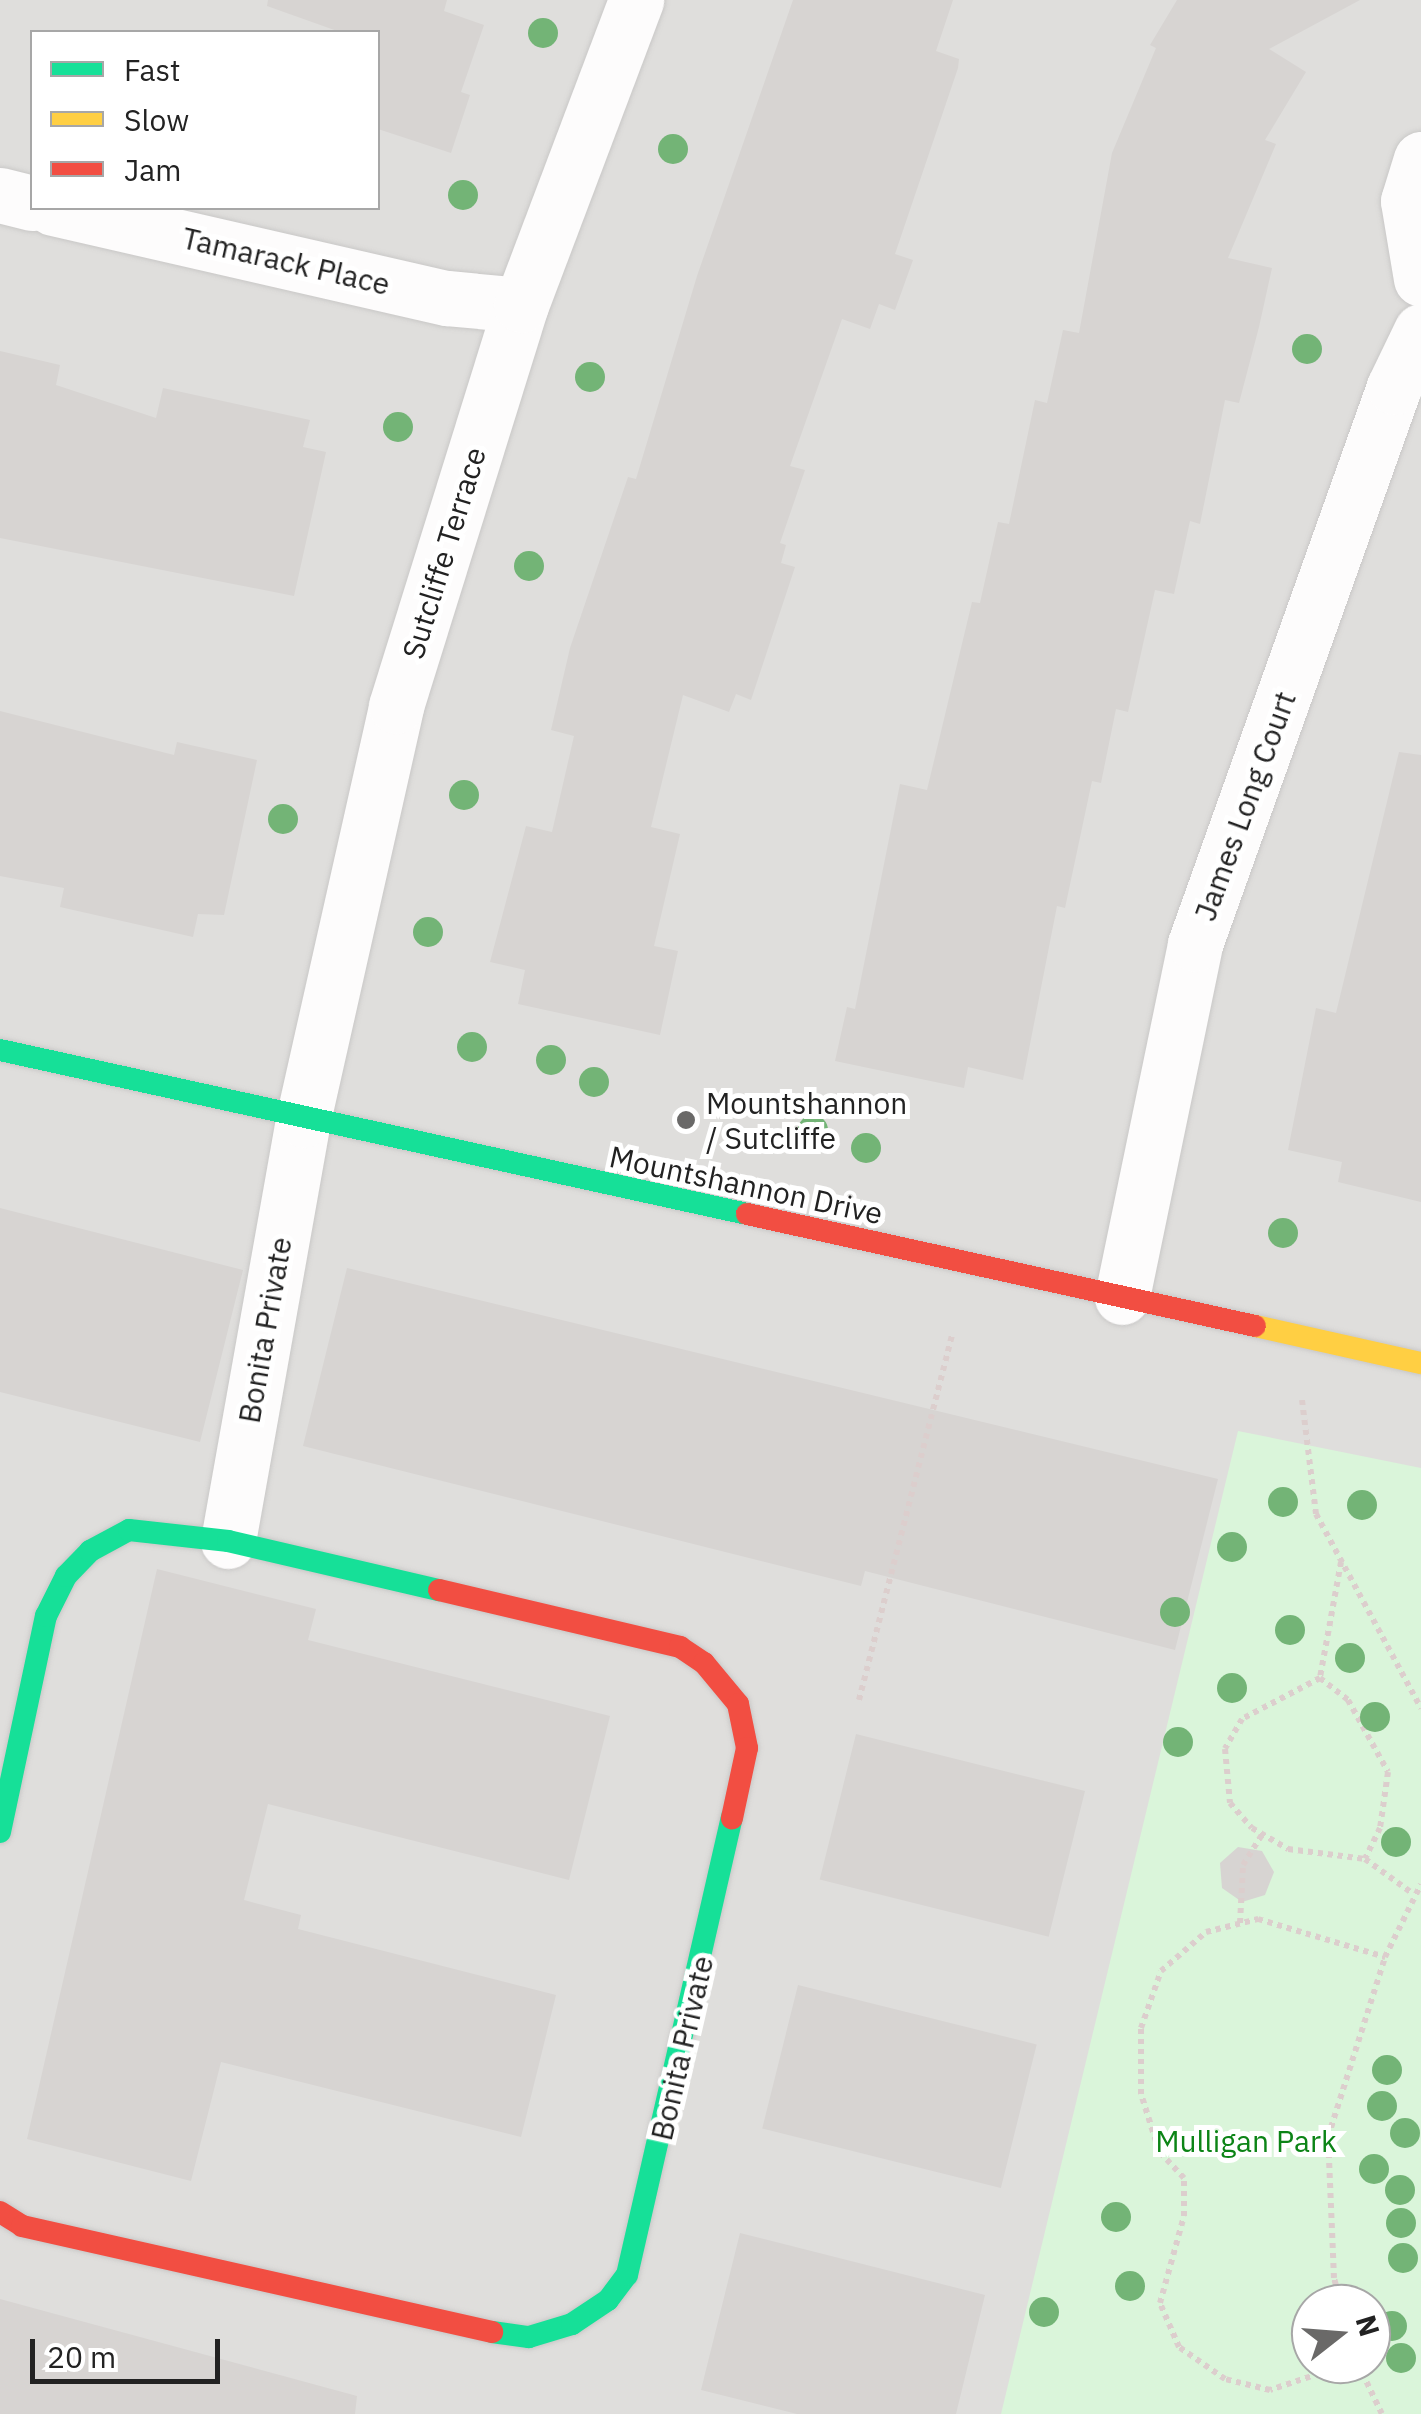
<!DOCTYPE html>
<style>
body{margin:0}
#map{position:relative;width:1421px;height:2414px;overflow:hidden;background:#f0eeeb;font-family:"IBM Plex Sans",sans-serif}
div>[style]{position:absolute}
.residential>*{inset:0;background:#dfdedc}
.park>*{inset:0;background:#daf5da}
.building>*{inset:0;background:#d7d4d2;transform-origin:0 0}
.path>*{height:6px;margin-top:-3px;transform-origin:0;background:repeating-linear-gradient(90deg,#dccecd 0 5px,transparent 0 10px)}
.roads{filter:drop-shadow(0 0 2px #c9c8c7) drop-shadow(0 0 2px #c9c8c7)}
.street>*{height:55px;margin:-27.5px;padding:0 27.5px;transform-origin:27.5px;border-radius:27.5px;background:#fdfcfc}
.fast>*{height:22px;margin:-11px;padding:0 11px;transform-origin:11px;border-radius:11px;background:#16e098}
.slow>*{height:22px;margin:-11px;padding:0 11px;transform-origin:11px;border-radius:11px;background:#ffcf43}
.jam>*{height:22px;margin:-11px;padding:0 11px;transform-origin:11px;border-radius:11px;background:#f24e42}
.trees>*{width:30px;height:30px;margin:-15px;border-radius:50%;background:#73b476}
.dots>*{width:28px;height:28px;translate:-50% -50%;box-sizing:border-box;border:5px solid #fff;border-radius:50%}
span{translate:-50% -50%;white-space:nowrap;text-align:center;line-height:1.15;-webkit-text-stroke:10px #fff;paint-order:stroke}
.street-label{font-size:30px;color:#222}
.poi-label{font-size:30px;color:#222}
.left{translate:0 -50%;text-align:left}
.park-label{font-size:30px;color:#0c8416}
.legend{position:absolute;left:30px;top:30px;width:350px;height:180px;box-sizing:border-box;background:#fff;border:2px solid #a7a7a7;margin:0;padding:12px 18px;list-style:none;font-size:30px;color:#222}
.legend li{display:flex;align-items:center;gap:20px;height:50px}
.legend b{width:50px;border:2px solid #a7a7a7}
.north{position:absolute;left:1291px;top:2284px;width:100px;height:100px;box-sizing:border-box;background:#fff;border:2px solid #a7a7a7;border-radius:50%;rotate:73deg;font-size:28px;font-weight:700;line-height:40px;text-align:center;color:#222}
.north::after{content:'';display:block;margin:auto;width:35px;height:45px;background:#6a6968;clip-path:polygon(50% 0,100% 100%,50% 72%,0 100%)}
.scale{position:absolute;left:30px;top:2339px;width:190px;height:45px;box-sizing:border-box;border:5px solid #222;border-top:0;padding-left:12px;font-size:30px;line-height:35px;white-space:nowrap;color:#222;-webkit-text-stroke:8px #fff;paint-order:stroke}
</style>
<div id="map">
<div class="residential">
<div style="clip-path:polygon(evenodd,0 0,1421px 0,1421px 2414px,0 2414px,0 0,32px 32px,378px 32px,378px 208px,32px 208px,32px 32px,0 0,1311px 2304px,1371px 2304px,1371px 2364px,1311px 2364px,1311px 2304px)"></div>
</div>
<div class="park">
<div style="clip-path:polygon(evenodd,1238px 1431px,1421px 1468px,1421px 2414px,1001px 2414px,1238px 1431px,1311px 2304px,1371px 2304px,1371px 2364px,1311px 2364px,1311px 2304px)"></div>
</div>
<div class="building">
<div style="clip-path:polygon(268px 0,447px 0,444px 11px,484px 25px,461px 92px,470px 95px,451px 153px,378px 129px,378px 32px,340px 32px,267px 6px)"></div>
<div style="clip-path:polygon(793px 0,953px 0,936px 51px,959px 59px,958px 68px,895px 254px,913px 260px,895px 310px,879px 304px,870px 329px,842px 319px,790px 466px,805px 470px,780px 543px,786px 545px,781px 563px,795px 567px,751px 700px,736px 694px,729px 712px,683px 695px,651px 827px,680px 834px,654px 946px,678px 951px,660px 1035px,518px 1004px,525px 970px,490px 962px,526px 826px,552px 832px,574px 736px,551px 730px,570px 648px,628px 477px,636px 479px,697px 276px)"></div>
<div style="clip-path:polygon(1177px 0,1360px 0,1269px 49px,1306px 72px,1265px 140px,1276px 144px,1228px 258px,1272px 268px,1259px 327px,1239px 403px,1225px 400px,1200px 524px,1190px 521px,1174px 594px,1155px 590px,1128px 712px,1116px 709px,1101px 783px,1092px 781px,1065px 908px,1057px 906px,1023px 1080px,968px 1067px,964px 1088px,835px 1061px,847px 1007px,855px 1009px,900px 784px,927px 790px,972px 602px,980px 603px,998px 522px,1009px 524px,1035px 400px,1047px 403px,1063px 330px,1079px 333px,1112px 153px,1156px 48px,1150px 45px)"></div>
<div style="clip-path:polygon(0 351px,60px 365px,56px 385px,156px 418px,163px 388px,310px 420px,303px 447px,326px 452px,294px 596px,0 538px)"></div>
<div style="clip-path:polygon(0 711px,174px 755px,177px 742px,257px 760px,224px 915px,198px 914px,193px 937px,60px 907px,64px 888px,0 876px)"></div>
<div style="clip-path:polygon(1399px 752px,1421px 755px,1421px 1202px,1338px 1182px,1342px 1162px,1288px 1150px,1316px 1008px,1336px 1013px)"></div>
<div style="clip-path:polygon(0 1208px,243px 1270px,200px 1442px,0 1392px)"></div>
<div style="clip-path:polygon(347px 1268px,1218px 1479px,1175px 1650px,865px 1571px,861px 1586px,303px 1446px)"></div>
<div style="clip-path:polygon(157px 1569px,316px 1609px,308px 1640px,610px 1716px,569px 1880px,268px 1804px,244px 1900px,301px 1915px,298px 1929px,556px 1995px,521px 2137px,221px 2062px,191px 2181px,27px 2139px)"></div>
<div style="left:856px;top:1734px;width:236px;height:150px;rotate:14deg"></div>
<div style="clip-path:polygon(1238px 1847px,1262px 1851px,1274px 1872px,1265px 1895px,1242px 1902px,1222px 1888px,1220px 1863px)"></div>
<div style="left:798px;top:1985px;width:246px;height:148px;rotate:14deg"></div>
<div style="clip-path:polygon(740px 2233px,985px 2295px,956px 2414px,797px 2414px,701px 2390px)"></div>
<div style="clip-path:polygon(0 2299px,357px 2396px,355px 2414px,0 2414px)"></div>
</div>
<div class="path">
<div style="left:1302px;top:1400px;width:115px;rotate:83deg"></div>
<div style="left:1316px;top:1514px;width:221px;rotate:61.6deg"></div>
<div style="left:1341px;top:1562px;width:118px;rotate:100.3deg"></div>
<div style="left:1320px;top:1678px;width:88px;rotate:152.3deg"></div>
<div style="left:1242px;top:1719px;width:34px;rotate:120deg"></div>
<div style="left:1225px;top:1749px;width:54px;rotate:84.7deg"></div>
<div style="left:1230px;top:1803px;width:33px;rotate:49deg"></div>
<div style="left:1252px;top:1828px;width:42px;rotate:30.3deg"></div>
<div style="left:1288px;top:1849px;width:78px;rotate:7.4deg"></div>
<div style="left:1365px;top:1859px;width:58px;rotate:35.9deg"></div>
<div style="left:1320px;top:1678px;width:36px;rotate:38deg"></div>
<div style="left:1348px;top:1700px;width:82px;rotate:60.9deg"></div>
<div style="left:1388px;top:1772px;width:57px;rotate:98.1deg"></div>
<div style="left:1380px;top:1828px;width:34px;rotate:116deg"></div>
<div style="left:859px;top:1700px;width:376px;rotate:-75.7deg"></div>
<div style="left:1240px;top:1923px;width:58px;rotate:-87deg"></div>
<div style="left:1243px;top:1865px;width:36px;rotate:-58deg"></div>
<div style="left:1341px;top:2304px;width:27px;rotate:-105deg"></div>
<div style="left:1334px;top:2278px;width:141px;rotate:-92.4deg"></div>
<div style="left:1328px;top:2137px;width:189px;rotate:-72.4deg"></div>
<div style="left:1385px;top:1957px;width:81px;rotate:-63.7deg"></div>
<div style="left:1348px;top:2364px;width:82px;rotate:161.6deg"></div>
<div style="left:1270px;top:2390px;width:46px;rotate:-166.3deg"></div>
<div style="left:1225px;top:2379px;width:56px;rotate:-145.2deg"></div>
<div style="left:1179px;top:2347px;width:48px;rotate:-113.4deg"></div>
<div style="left:1160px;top:2303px;width:90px;rotate:-74.6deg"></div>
<div style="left:1184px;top:2216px;width:38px;rotate:-90deg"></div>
<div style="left:1184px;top:2178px;width:37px;rotate:-133deg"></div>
<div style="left:1159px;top:2151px;width:60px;rotate:-107.5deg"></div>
<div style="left:1141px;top:2094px;width:66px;rotate:-90deg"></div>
<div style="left:1141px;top:2028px;width:60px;rotate:-70.7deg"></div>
<div style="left:1161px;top:1971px;width:60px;rotate:-40.9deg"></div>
<div style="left:1206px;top:1932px;width:54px;rotate:-14deg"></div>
<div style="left:1258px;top:1919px;width:133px;rotate:16.7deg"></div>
<div style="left:1358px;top:2364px;width:55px;rotate:64.4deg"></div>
</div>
<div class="roads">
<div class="street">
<div style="left:1421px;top:159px;width:44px;rotate:107.2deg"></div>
<div style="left:1408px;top:201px;width:79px;rotate:80.5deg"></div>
<div style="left:0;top:195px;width:33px;rotate:14deg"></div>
<div style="left:53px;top:208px;width:404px;rotate:12.9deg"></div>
<div style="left:447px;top:298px;width:74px;rotate:5.4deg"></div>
<div style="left:1122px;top:1297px;width:360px;rotate:-78.3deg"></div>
<div style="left:1195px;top:944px;width:591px;rotate:-70.34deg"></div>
<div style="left:1394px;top:387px;width:62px;rotate:-64.3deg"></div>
<div style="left:228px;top:1541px;width:428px;rotate:-79.9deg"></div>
<div style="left:303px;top:1120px;width:424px;rotate:-77.3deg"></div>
<div style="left:396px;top:706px;width:420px;rotate:-72.7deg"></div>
<div style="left:521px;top:305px;width:326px;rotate:-69.3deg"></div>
</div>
<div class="fast">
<div style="left:0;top:1050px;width:765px;rotate:12.38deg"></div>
<div style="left:0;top:1832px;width:221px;rotate:-78deg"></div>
<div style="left:46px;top:1616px;width:45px;rotate:-63.4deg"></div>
<div style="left:66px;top:1576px;width:35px;rotate:-46deg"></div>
<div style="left:90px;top:1551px;width:44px;rotate:-28.3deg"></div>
<div style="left:129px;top:1530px;width:100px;rotate:6.3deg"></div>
<div style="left:228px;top:1541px;width:217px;rotate:13.1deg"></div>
<div style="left:492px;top:2332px;width:37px;rotate:8deg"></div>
<div style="left:529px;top:2337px;width:45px;rotate:-16.8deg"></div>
<div style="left:572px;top:2324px;width:43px;rotate:-33.7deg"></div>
<div style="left:608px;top:2300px;width:31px;rotate:-53deg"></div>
<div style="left:627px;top:2275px;width:469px;rotate:-77.1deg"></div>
</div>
<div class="slow">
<div style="left:1255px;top:1326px;width:170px;rotate:12.6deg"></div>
</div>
<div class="jam">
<div style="left:747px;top:1214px;width:520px;rotate:12.43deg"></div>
<div style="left:439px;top:1590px;width:248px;rotate:13.3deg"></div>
<div style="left:680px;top:1647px;width:29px;rotate:34deg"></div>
<div style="left:704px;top:1663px;width:53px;rotate:50.3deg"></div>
<div style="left:738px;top:1704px;width:45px;rotate:78.4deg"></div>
<div style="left:747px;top:1748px;width:72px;rotate:102.1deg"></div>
<div style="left:0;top:2212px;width:26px;rotate:32deg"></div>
<div style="left:22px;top:2226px;width:482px;rotate:12.7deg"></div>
</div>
</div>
<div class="trees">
<div style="left:543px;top:33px"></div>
<div style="left:673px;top:149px"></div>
<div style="left:463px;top:195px"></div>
<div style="left:1307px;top:349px"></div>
<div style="left:590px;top:377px"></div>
<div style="left:398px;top:427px"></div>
<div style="left:529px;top:566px"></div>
<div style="left:464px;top:795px"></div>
<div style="left:283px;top:819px"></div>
<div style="left:428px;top:932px"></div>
<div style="left:472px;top:1047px"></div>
<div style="left:551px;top:1060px"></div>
<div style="left:594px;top:1082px"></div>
<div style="left:813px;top:1130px"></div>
<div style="left:866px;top:1148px"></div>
<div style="left:1283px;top:1233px"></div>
<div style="left:1283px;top:1502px"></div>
<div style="left:1362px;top:1505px"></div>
<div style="left:1232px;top:1547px"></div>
<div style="left:1175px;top:1612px"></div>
<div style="left:1290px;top:1630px"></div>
<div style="left:1350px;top:1658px"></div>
<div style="left:1232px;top:1688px"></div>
<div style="left:1375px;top:1717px"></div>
<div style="left:1178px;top:1742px"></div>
<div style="left:1396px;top:1842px"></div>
<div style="left:1387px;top:2070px"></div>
<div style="left:1382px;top:2106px"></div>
<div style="left:1405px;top:2133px"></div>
<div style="left:1374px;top:2169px"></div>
<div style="left:1400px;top:2190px"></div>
<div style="left:1116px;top:2217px"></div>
<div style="left:1401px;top:2223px"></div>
<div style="left:1403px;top:2258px"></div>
<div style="left:1130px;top:2286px"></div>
<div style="left:1044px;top:2312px"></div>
<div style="left:1392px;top:2326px"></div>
<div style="left:1401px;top:2358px"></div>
</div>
<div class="dots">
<div style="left:686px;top:1120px;background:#6a6968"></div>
</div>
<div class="street-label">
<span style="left:286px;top:261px;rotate:13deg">Tamarack Place</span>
<span style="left:444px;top:553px;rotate:-73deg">Sutcliffe Terrace</span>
<span style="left:1245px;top:806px;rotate:-70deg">James Long Court</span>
<span style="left:746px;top:1185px;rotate:12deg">Mountshannon Drive</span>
<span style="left:265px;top:1330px;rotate:-80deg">Bonita Private</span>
<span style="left:682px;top:2048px;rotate:-77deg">Bonita Private</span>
</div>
<div class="poi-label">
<span class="left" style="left:706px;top:1120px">Mountshannon<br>/ Sutcliffe</span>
</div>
<div class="park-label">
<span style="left:1246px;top:2141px">Mulligan Park</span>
</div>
<ul class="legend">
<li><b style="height:12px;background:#16e098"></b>Fast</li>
<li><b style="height:12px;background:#ffcf43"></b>Slow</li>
<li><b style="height:12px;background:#f24e42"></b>Jam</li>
</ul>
<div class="north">N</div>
<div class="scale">20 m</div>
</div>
